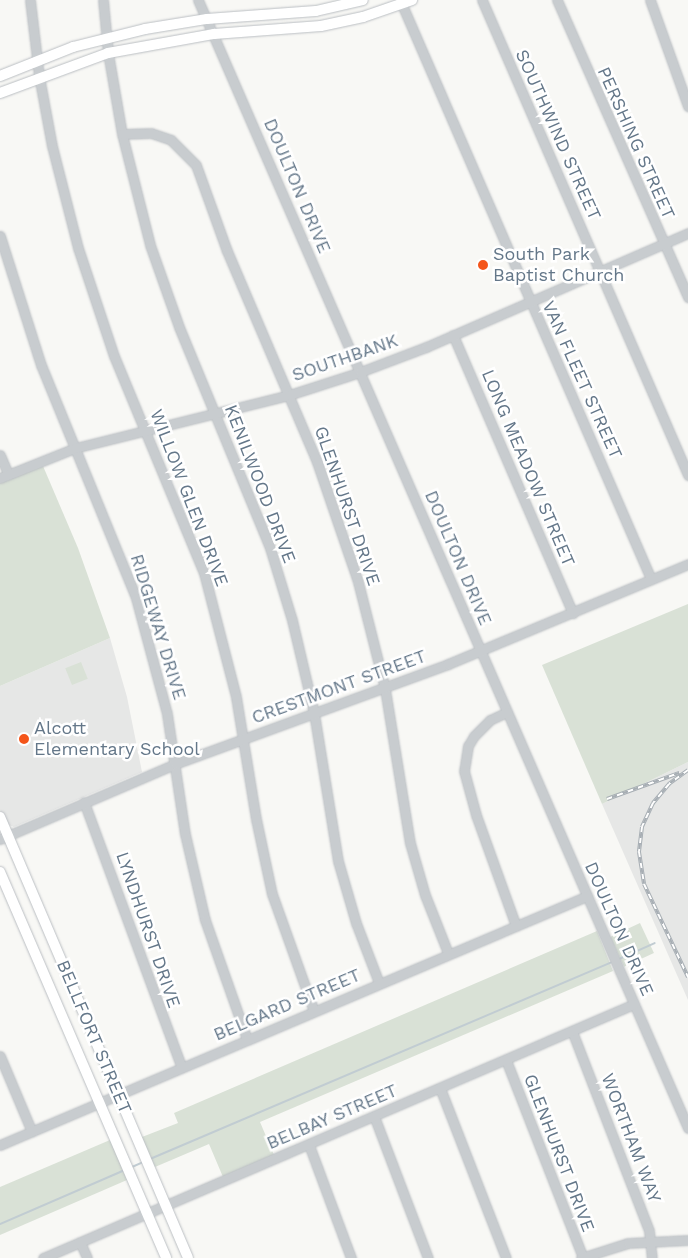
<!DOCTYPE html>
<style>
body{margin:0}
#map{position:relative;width:688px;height:1258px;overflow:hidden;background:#f8f8f5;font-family:"Work Sans",sans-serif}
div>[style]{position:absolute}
.built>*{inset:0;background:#e6e7e6}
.green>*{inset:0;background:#d9e1d6;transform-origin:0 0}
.stream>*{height:2px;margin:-1px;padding:0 1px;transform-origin:1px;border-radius:1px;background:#c1ccd2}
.roads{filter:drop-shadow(0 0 1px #bbbfc3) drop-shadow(0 0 1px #bbbfc3)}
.minor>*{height:9px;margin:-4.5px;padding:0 4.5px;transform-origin:4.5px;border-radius:4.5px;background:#c8cccf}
.major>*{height:10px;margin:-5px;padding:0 5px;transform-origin:5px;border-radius:5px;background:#fff}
.rail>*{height:4px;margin-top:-2px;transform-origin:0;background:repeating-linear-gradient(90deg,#fff 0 5.5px,#a7aeb4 0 11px);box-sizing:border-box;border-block:1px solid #a7aeb4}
.dots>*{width:14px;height:14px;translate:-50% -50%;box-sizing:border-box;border:2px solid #fff;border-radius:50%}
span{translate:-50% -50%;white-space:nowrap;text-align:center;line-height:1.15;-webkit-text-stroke:5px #fff;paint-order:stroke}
.street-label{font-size:18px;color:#647789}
.poi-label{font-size:18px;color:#647789}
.left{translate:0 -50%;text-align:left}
</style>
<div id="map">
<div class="built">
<div style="clip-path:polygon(110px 638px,127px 697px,142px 772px,14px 827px,6px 824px,0 810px,0 686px)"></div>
<div style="clip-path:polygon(688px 762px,688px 1000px,602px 804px)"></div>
</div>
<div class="green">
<div style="clip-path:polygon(43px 466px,78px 548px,110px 638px,0 686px,0 483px)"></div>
<div style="clip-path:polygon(688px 604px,688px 762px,602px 804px,542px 665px)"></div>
<div style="left:81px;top:662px;width:18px;height:17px;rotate:68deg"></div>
<div style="left:640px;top:923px;width:33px;height:33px;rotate:65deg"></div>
<div style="clip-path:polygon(597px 931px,613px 971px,260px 1122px,274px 1155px,223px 1177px,209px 1144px,155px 1167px,142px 1137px,178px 1123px,174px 1113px)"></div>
<div style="clip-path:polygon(110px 1140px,127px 1180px,0 1235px,0 1187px)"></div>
</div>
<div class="stream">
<div style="left:619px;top:959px;width:39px;rotate:-24deg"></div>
<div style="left:150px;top:1159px;width:502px;rotate:-23.09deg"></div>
<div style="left:132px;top:1167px;width:12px;rotate:-24deg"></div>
<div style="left:0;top:1224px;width:136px;rotate:-23.4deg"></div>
</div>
<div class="roads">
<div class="minor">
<div style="left:30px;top:0;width:77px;rotate:83.2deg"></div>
<div style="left:39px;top:76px;width:71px;rotate:79.5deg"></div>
<div style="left:52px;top:146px;width:105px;rotate:75.7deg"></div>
<div style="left:78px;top:248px;width:114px;rotate:71.6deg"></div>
<div style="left:114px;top:356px;width:235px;rotate:67.5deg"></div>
<div style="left:204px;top:573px;width:128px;rotate:75.5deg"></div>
<div style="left:236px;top:697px;width:124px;rotate:80.7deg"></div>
<div style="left:256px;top:819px;width:77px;rotate:78deg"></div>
<div style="left:272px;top:894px;width:124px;rotate:70.3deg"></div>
<div style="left:103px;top:0;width:53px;rotate:84.6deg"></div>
<div style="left:108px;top:53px;width:82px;rotate:80.2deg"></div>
<div style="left:122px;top:134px;width:114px;rotate:75.8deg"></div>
<div style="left:150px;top:245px;width:87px;rotate:70.5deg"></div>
<div style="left:179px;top:327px;width:239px;rotate:67.6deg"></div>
<div style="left:270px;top:548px;width:75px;rotate:73deg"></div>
<div style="left:292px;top:620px;width:96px;rotate:76.7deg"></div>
<div style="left:314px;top:713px;width:150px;rotate:80.8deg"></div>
<div style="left:338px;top:861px;width:65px;rotate:73.8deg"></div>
<div style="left:356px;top:923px;width:64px;rotate:69deg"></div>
<div style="left:198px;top:0;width:1230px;rotate:66.52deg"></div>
<div style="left:400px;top:0;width:631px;rotate:66.56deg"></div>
<div style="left:482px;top:0;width:518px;rotate:66.55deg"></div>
<div style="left:557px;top:0;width:325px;rotate:66.2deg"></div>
<div style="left:650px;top:0;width:113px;rotate:70.3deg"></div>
<div style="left:122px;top:134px;width:29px;rotate:-2deg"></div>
<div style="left:151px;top:133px;width:21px;rotate:19deg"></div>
<div style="left:171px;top:140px;width:35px;rotate:45deg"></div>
<div style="left:196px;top:165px;width:91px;rotate:70.2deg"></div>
<div style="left:227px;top:251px;width:229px;rotate:66.9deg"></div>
<div style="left:317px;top:462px;width:127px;rotate:71.1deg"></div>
<div style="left:358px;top:582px;width:110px;rotate:75.8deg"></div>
<div style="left:385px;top:689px;width:156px;rotate:80.8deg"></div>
<div style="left:410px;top:843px;width:54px;rotate:73.9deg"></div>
<div style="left:425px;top:895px;width:62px;rotate:68.4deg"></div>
<div style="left:0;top:236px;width:135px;rotate:72.4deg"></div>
<div style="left:41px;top:365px;width:252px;rotate:67.8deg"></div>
<div style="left:136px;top:598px;width:120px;rotate:75deg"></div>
<div style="left:167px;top:714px;width:121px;rotate:81.5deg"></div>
<div style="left:185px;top:834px;width:88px;rotate:76.9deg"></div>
<div style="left:205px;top:920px;width:126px;rotate:70.6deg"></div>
<div style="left:453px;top:335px;width:303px;rotate:66.7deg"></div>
<div style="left:0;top:455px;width:21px;rotate:67deg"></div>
<div style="left:0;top:478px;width:81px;rotate:-21.8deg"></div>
<div style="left:75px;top:448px;width:220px;rotate:-13.9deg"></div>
<div style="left:289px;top:395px;width:75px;rotate:-17.9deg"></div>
<div style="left:360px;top:372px;width:71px;rotate:-20.7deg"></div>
<div style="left:426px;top:347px;width:286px;rotate:-23.5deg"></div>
<div style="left:507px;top:712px;width:19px;rotate:155deg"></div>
<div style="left:490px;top:720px;width:23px;rotate:135deg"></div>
<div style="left:474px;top:736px;width:12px;rotate:121deg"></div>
<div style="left:468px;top:746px;width:25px;rotate:99deg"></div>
<div style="left:464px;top:771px;width:46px;rotate:74.7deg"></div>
<div style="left:476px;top:815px;width:118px;rotate:70.2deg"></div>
<div style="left:84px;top:802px;width:283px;rotate:69.8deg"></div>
<div style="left:0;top:839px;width:190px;rotate:-23.2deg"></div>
<div style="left:175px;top:764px;width:291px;rotate:-20.1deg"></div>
<div style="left:448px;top:664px;width:260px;rotate:-22.6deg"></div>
<div style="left:572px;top:1031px;width:214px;rotate:68.9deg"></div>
<div style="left:649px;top:1231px;width:27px;rotate:84deg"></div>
<div style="left:0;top:1056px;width:82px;rotate:67.2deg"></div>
<div style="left:506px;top:1060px;width:212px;rotate:68.7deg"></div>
<div style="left:440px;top:1088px;width:182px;rotate:68.8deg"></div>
<div style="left:374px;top:1116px;width:152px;rotate:69.2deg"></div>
<div style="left:0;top:1145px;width:638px;rotate:-22.99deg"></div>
<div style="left:309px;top:1145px;width:121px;rotate:69.6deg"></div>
<div style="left:80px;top:1242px;width:17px;rotate:66deg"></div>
<div style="left:43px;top:1258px;width:643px;rotate:-23.26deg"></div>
<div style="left:581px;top:1258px;width:49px;rotate:-17.7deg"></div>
<div style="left:628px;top:1243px;width:60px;rotate:-2.9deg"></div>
</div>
<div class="major">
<div style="left:0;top:76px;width:79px;rotate:-21.7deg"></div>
<div style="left:73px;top:47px;width:74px;rotate:-14deg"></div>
<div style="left:145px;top:29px;width:63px;rotate:-9.2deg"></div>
<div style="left:207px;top:19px;width:109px;rotate:-4.2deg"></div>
<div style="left:316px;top:11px;width:48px;rotate:-13.2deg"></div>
<div style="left:0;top:93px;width:115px;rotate:-20.3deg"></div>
<div style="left:108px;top:53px;width:108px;rotate:-10.2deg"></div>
<div style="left:214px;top:34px;width:107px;rotate:-4.3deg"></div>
<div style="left:321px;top:26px;width:43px;rotate:-12.1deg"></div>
<div style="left:363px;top:17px;width:52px;rotate:-19.1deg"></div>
<div style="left:0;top:817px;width:479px;rotate:66.9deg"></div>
<div style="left:0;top:872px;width:420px;rotate:66.7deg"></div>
</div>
</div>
<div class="rail">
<div style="left:688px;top:770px;width:24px;rotate:144deg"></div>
<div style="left:669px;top:784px;width:25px;rotate:130deg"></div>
<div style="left:653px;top:803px;width:26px;rotate:115deg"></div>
<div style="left:642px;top:827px;width:25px;rotate:97deg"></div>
<div style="left:639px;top:852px;width:32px;rotate:81deg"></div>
<div style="left:644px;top:884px;width:103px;rotate:64.7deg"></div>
<div style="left:607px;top:799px;width:77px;rotate:-19.9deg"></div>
</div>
<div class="dots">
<div style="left:483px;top:265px;background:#f4551a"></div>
<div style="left:24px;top:739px;background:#f4551a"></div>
</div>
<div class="street-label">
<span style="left:558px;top:135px;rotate:66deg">SOUTHWIND STREET</span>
<span style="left:636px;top:143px;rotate:66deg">PERSHING STREET</span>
<span style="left:297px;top:186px;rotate:67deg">DOULTON DRIVE</span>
<span style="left:345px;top:358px;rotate:-19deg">SOUTHBANK</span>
<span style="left:582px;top:380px;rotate:66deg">VAN FLEET STREET</span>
<span style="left:528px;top:468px;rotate:67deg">LONG MEADOW STREET</span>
<span style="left:260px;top:484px;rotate:69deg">KENILWOOD DRIVE</span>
<span style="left:189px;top:498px;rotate:69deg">WILLOW GLEN DRIVE</span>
<span style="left:347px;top:506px;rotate:71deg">GLENHURST DRIVE</span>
<span style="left:458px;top:558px;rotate:67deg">DOULTON DRIVE</span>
<span style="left:158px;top:627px;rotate:73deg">RIDGEWAY DRIVE</span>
<span style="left:339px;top:687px;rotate:-20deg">CRESTMONT STREET</span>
<span style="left:619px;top:929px;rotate:66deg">DOULTON DRIVE</span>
<span style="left:148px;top:930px;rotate:71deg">LYNDHURST DRIVE</span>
<span style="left:287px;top:1005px;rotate:-23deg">BELGARD STREET</span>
<span style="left:94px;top:1037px;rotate:67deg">BELLFORT STREET</span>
<span style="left:332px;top:1117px;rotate:-23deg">BELBAY STREET</span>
<span style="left:631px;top:1138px;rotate:69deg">WORTHAM WAY</span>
<span style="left:559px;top:1153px;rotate:69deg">GLENHURST DRIVE</span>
</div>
<div class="poi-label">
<span class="left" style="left:493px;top:265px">South Park<br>Baptist Church</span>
<span class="left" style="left:34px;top:739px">Alcott<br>Elementary School</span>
</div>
</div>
